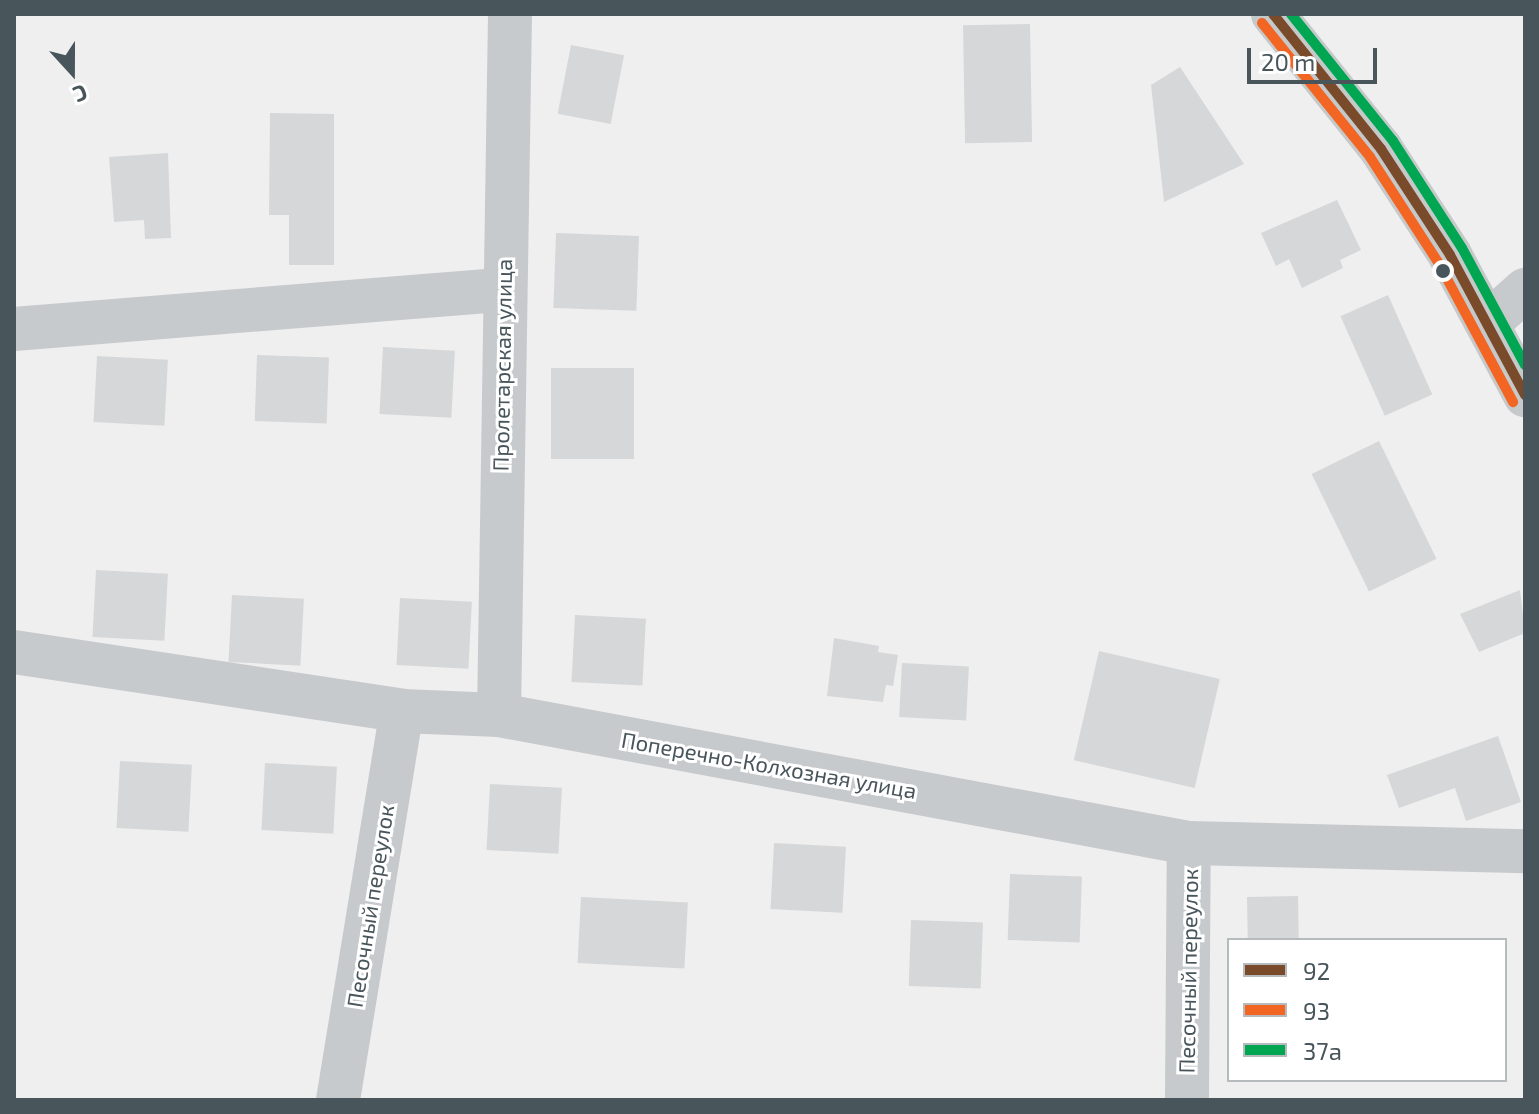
<!DOCTYPE html>
<meta charset="utf-8">
<style>
body{margin:0}
#map{position:relative;width:1539px;height:1114px;overflow:hidden;background:#f0efef;font-family:"Exo 2",sans-serif}
div>[style]{position:absolute}
.building>*{inset:0;background:#d6d7d8;transform-origin:0 0}
.minor>*{height:44px;margin:-22px;padding:0 22px;transform-origin:22px;border-radius:22px;background:#c7cacc}
.major>*{height:44px;margin:-22px;padding:0 22px;transform-origin:22px;border-radius:22px;background:#c6c9ca}
.bus-1>*{height:10px;margin:-5px;padding:0 5px;transform-origin:5px;border-radius:5px;background:#7a4b2a}
.bus-2>*{height:10px;margin:-5px;padding:0 5px;transform-origin:5px;border-radius:5px;background:#f26522}
.bus-3>*{height:10px;margin:-5px;padding:0 5px;transform-origin:5px;border-radius:5px;background:#00a651}
.dots>*{width:22px;height:22px;translate:-50% -50%;box-sizing:border-box;border:4px solid #fff;border-radius:50%}
span{translate:-50% -50%;white-space:nowrap;text-align:center;line-height:1.15;-webkit-text-stroke:6px #fff;paint-order:stroke}
.street-label{font-size:22px;color:#48555b}
.frame{position:absolute;inset:0;border:16px solid #48555b;pointer-events:none}
.legend{position:absolute;left:1227px;top:938px;width:280px;height:144px;box-sizing:border-box;background:#fff;border:2px solid #b6bbbd;margin:0;padding:10px 14px;list-style:none;font-size:24px;color:#48555b}
.legend li{display:flex;align-items:center;gap:16px;height:40px}
.legend b{width:40px;border:2px solid #b6bbbd}
.north{position:absolute;left:32px;top:32px;width:80px;height:80px;-webkit-text-stroke:6px #fff;paint-order:stroke;rotate:159deg;font-size:22px;font-weight:700;line-height:32px;text-align:center;color:#48555b}
.north::after{content:'';display:block;margin:auto;width:28px;height:36px;background:#48555b;clip-path:polygon(50% 0,100% 100%,50% 72%,0 100%)}
.scale{position:absolute;left:1247px;top:48px;width:130px;height:36px;box-sizing:border-box;border:4px solid #48555b;border-top:0;padding-left:10px;font-size:24px;line-height:28px;white-space:nowrap;color:#48555b;-webkit-text-stroke:6px #fff;paint-order:stroke}
</style>
<div id="map">
<div class="building">
<div style="left:1030px;top:24px;width:118px;height:67px;rotate:89deg"></div>
<div style="left:571px;top:45px;width:54px;height:70px;rotate:11deg"></div>
<div style="clip-path:polygon(1180px 67px,1244px 164px,1164px 202px,1151px 85px)"></div>
<div style="clip-path:polygon(270px 113px,334px 114px,334px 265px,289px 265px,289px 215px,269px 215px)"></div>
<div style="clip-path:polygon(168px 153px,171px 238px,145px 239px,144px 220px,114px 222px,109px 157px)"></div>
<div style="clip-path:polygon(1337px 200px,1361px 250px,1340px 260px,1343px 268px,1302px 288px,1289px 259px,1276px 266px,1261px 233px)"></div>
<div style="left:556px;top:233px;width:83px;height:75px;rotate:2deg"></div>
<div style="left:1388px;top:295px;width:109px;height:52px;rotate:66deg"></div>
<div style="left:383px;top:347px;width:72px;height:67px;rotate:3deg"></div>
<div style="left:257px;top:355px;width:72px;height:66px;rotate:2deg"></div>
<div style="left:97px;top:356px;width:71px;height:66px;rotate:3deg"></div>
<div style="left:634px;top:368px;width:91px;height:83px;rotate:90deg"></div>
<div style="left:1379px;top:441px;width:131px;height:75px;rotate:64deg"></div>
<div style="left:96px;top:570px;width:72px;height:67px;rotate:3deg"></div>
<div style="clip-path:polygon(1520px 590px,1525px 633px,1479px 652px,1460px 614px)"></div>
<div style="left:232px;top:595px;width:72px;height:67px;rotate:3deg"></div>
<div style="left:400px;top:598px;width:72px;height:67px;rotate:3deg"></div>
<div style="left:575px;top:615px;width:71px;height:67px;rotate:3deg"></div>
<div style="clip-path:polygon(834px 638px,879px 646px,878px 652px,898px 655px,893px 686px,886px 685px,883px 702px,827px 696px)"></div>
<div style="left:1099px;top:651px;width:124px;height:112px;rotate:13deg"></div>
<div style="left:902px;top:663px;width:67px;height:54px;rotate:3deg"></div>
<div style="clip-path:polygon(1498px 736px,1521px 802px,1466px 821px,1455px 788px,1399px 808px,1387px 775px)"></div>
<div style="left:120px;top:761px;width:72px;height:67px;rotate:3deg"></div>
<div style="left:265px;top:763px;width:72px;height:67px;rotate:3deg"></div>
<div style="left:490px;top:784px;width:72px;height:66px;rotate:3deg"></div>
<div style="left:774px;top:843px;width:72px;height:66px;rotate:3deg"></div>
<div style="left:1010px;top:874px;width:72px;height:66px;rotate:2deg"></div>
<div style="left:1298px;top:896px;width:44px;height:51px;rotate:89deg"></div>
<div style="left:581px;top:897px;width:107px;height:66px;rotate:3deg"></div>
<div style="left:911px;top:920px;width:72px;height:66px;rotate:2deg"></div>
</div>
<div class="minor">
<div style="left:1488px;top:323px;width:50px;rotate:-41.7deg"></div>
<div style="left:14px;top:329px;width:490px;rotate:-4.6deg"></div>
<div style="left:14px;top:652px;width:392px;rotate:8.6deg"></div>
<div style="left:402px;top:711px;width:97px;rotate:2.4deg"></div>
<div style="left:499px;top:715px;width:702px;rotate:10.51deg"></div>
<div style="left:1189px;top:843px;width:336px;rotate:1.4deg"></div>
<div style="left:499px;top:715px;width:701px;rotate:-89.1deg"></div>
<div style="left:338px;top:1100px;width:394px;rotate:-80.7deg"></div>
<div style="left:1187px;top:1100px;width:257px;rotate:-89.6deg"></div>
</div>
<div class="major">
<div style="left:1273px;top:14px;width:173px;rotate:51.3deg"></div>
<div style="left:1381px;top:149px;width:126px;rotate:56.9deg"></div>
<div style="left:1450px;top:255px;width:159px;rotate:61.8deg"></div>
</div>
<div class="bus-1">
<div style="left:1273px;top:14px;width:173px;rotate:51.3deg"></div>
<div style="left:1381px;top:149px;width:126px;rotate:56.9deg"></div>
<div style="left:1450px;top:255px;width:159px;rotate:61.8deg"></div>
</div>
<div class="bus-2">
<div style="left:1262px;top:23px;width:172px;rotate:51.1deg"></div>
<div style="left:1370px;top:157px;width:125px;rotate:57.1deg"></div>
<div style="left:1438px;top:262px;width:159px;rotate:61.8deg"></div>
</div>
<div class="bus-3">
<div style="left:1291px;top:14px;width:163px;rotate:51.2deg"></div>
<div style="left:1393px;top:141px;width:127px;rotate:57.2deg"></div>
<div style="left:1462px;top:248px;width:133px;rotate:61.7deg"></div>
</div>
<div class="dots">
<div style="left:1443px;top:271px;background:#48555b"></div>
</div>
<div class="street-label">
<span style="left:502px;top:365px;rotate:-89deg">Пролетарская улица</span>
<span style="left:769px;top:765px;rotate:10deg">Поперечно-Колхозная улица</span>
<span style="left:370px;top:906px;rotate:-81deg">Песочный переулок</span>
<span style="left:1188px;top:971px;rotate:-89deg">Песочный переулок</span>
</div>
<div class="frame"></div>
<ul class="legend">
<li><b style="height:10px;background:#7a4b2a"></b>92</li>
<li><b style="height:10px;background:#f26522"></b>93</li>
<li><b style="height:10px;background:#00a651"></b>37а</li>
</ul>
<div class="north">С</div>
<div class="scale">20 m</div>
</div>
